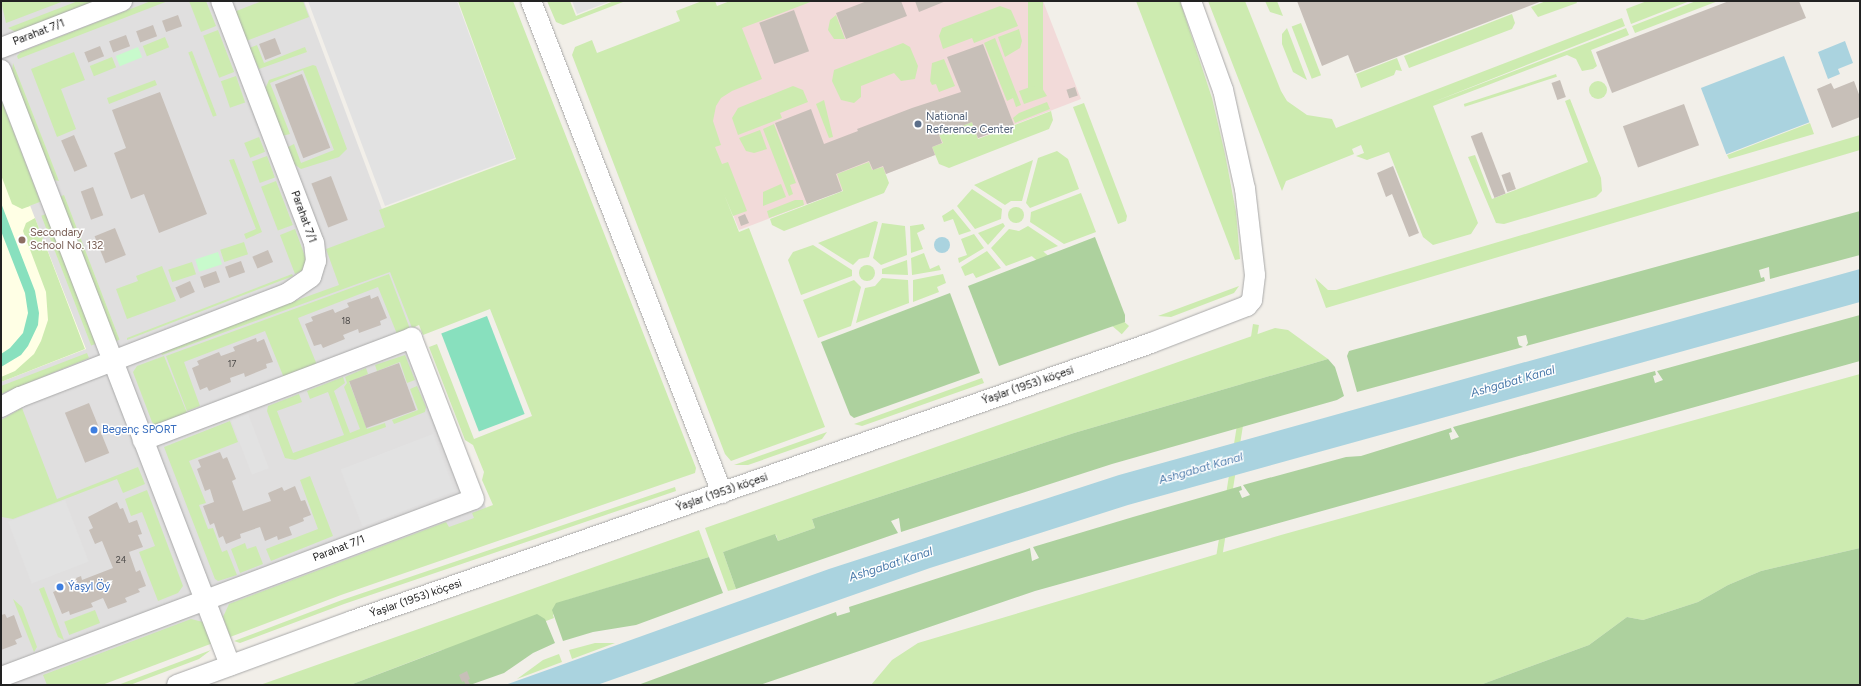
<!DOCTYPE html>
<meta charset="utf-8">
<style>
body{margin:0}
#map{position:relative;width:1861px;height:686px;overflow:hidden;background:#f2efe9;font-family:Figtree,sans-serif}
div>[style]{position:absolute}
.residential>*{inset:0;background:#e0dfdf}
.commercial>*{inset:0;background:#f2dad9}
.education>*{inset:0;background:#ffffe5}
.grass>*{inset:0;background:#cdebb0;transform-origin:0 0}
.round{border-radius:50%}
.forest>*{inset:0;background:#add19e}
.park>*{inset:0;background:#c8facc;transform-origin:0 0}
.pitch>*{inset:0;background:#88e0be;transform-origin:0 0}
.parking>*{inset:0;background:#e2e2e2;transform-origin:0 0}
.water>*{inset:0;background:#aad3df;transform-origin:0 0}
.building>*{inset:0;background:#c7bfb8;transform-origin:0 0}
.roads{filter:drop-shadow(0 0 1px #a9a9a9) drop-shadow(0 0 1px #a9a9a9)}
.minor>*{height:20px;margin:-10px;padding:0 10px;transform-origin:10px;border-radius:10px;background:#fff}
.dots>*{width:11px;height:11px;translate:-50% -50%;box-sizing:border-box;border:2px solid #fff;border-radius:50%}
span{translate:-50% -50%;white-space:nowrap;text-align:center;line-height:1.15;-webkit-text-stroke:3px #fff;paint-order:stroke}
.number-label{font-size:9px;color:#4b4948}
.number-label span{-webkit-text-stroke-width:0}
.street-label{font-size:11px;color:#222}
.service-label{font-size:11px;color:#4e5e75}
.left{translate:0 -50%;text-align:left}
.education-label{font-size:11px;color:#785e54}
.shop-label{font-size:11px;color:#366cbe}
.water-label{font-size:12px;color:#4a7aab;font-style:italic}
.frame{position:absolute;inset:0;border:2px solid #222;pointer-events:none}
</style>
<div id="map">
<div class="residential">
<div style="clip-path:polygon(1px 1px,304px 1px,395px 244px,390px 260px,492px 523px,56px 685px,1px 685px)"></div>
</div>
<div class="commercial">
<div style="clip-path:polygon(785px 1px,1043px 1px,1081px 99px,739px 230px,668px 46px)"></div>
</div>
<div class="education">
<div style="clip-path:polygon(1px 131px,86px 349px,1px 382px)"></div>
</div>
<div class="grass">
<div style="clip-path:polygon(1px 1px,13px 2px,64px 1px,6px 23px)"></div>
<div style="clip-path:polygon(78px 1px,95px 1px,16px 32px,8px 28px)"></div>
<div style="clip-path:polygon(151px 1px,168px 1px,18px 59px,17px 56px,21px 52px)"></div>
<div style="clip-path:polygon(189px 1px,206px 1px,216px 26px,201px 32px)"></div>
<div style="clip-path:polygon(262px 1px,303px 1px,309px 17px,246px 41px,234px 12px)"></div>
<div style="clip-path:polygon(458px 1px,513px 1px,696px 468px,695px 473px,341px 595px,230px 637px,223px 617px,229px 604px,446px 522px,449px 527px,474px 518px,472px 513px,493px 505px,482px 480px,484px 472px,473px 445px,465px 440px,429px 347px,437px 344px,474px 439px,532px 416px,490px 309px,423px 335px,419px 325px,412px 328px,390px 272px,162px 355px,160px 350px,339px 285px,326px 249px,385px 227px,379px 210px,516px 159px)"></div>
<div style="clip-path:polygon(547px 1px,570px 1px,576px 16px,614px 1px,623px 2px,563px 25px,556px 22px)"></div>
<div style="clip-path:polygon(702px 1px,715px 1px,717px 6px,730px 1px,813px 1px,742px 28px,762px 79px,732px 91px,721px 98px,716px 106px,713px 121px,721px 145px,715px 147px,722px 164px,728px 162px,747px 211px,733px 216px,724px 194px,739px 232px,749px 228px,825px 427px,731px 461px,725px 454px,572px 55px,575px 47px,592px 40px,597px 53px,680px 21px,676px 11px)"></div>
<div style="left:1028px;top:1px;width:15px;height:92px"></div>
<div style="clip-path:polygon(1136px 1px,1180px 1px,1212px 98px,1225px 154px,1236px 212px,1240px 259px,1235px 260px)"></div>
<div style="clip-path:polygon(1208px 1px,1245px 1px,1281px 91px,1287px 101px,1307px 115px,1332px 119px,1336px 128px,1622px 18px,1625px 26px,1431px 103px,1626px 28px,1629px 35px,1591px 50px,1597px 66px,1593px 69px,1582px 71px,1576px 59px,1567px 55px,1433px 106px,1478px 223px,1471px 234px,1433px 245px,1423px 237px,1389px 152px,1367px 160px,1356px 156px,1364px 153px,1361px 145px,1352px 149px,1354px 154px,1286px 181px,1282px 191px)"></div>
<div style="clip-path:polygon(1265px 1px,1277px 1px,1283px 16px,1270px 12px)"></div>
<div style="clip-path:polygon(1546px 1px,1576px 1px,1577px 3px,1538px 17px,1531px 7px)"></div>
<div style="clip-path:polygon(1647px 1px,1690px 1px,1631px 24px,1626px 9px)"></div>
<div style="clip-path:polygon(1696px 1px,1718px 1px,1635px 33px,1632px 26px)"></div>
<div style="clip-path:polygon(1000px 6px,1011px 10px,1018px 26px,974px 43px,972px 38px,943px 49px,939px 36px,942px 28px)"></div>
<div style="clip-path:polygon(1512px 14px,1515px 23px,1512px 29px,1409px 68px,1404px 56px)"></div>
<div style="clip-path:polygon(836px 15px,845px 39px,834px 39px,828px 30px,830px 20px)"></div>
<div style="left:1301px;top:23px;width:56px;height:10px;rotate:69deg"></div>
<div style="clip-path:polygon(1287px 28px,1307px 80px,1293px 72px,1282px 44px,1282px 34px)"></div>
<div style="clip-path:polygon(1019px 29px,1022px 41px,1020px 48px,1005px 57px,998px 37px)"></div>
<div style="left:218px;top:30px;width:45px;height:16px;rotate:69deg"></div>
<div style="left:165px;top:37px;width:11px;height:24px;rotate:68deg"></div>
<div style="clip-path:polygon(995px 38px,1021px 105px,1016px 107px,1013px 98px,1007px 101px,984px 43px)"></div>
<div style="clip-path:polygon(903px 43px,910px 47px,918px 66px,915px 79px,901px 81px,894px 73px,861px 86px,861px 97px,854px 103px,841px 100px,832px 81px,834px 70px)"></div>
<div style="clip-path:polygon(257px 45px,264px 63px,305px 47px,307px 52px,259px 69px,249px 48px)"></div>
<div style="left:192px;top:51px;width:69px;height:4px;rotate:69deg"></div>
<div style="clip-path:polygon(74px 52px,85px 80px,61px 89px,76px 129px,57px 137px,31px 69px)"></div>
<div style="left:112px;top:57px;width:11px;height:24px;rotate:68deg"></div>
<div style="clip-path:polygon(1397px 58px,1402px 71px,1396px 70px,1394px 75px,1361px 88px,1356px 74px)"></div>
<div style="clip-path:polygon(944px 59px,955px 86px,939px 92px,936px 84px,932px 85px,930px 81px,932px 63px)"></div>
<div style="clip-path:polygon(13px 63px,59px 181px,54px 180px,12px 73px)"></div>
<div style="clip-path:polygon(313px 65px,316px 66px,347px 149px,339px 157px,301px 169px,294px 164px,286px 148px,294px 144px,301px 163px,334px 150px,303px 70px,270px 83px,290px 134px,282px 136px,265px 89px,269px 80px)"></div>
<div style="left:1556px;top:74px;width:3px;height:97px;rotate:72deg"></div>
<div style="left:236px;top:76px;width:28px;height:16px;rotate:71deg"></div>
<div style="clip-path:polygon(155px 80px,157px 85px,109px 104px,107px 98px)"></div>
<div class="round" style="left:1589px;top:81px;width:18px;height:18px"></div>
<div style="clip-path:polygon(793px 86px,803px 90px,808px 102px,780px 113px,782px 118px,738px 135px,732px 118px,738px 108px)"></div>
<div style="clip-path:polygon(1033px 86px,1042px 88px,1047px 96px,1024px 104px,1019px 91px)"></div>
<div style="left:1px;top:99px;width:110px;height:15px;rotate:69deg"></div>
<div style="clip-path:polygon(1570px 99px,1601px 178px,1602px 191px,1596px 197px,1504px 224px,1496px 223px,1468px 157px,1475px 155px,1492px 199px,1588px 162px,1565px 101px)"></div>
<div style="clip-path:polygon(824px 100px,833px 137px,829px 138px,816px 104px)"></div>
<div style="clip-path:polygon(1047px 102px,1050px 109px,1015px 123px,1013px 118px,1019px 113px)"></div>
<div style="clip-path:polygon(1084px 103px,1127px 216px,1126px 221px,1118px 224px,1073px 107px)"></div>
<div style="clip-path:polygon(1051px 111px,1053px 120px,1049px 129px,949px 168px,939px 164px,932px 147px,943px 143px,939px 135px,972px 122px,978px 139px)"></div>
<div style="clip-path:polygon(1810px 123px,1814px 134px,1729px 159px,1727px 155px)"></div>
<div style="clip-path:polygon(774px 124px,796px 183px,790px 185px,793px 194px,789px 196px,763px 129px)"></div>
<div style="clip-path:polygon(760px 130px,767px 149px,754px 153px,746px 151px,739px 138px)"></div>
<div style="clip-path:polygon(1px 131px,30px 206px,22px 209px,12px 204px,1px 175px)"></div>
<div style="clip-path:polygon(1860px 135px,1860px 150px,1326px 308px,1315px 278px,1328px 290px,1336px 290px)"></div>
<div style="left:259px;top:137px;width:16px;height:16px;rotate:68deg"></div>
<div style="clip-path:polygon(1057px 151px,1068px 159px,1079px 189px,1030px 208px,1026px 203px,1038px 158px)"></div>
<div style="left:267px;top:156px;width:23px;height:16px;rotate:70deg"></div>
<div style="clip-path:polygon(234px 159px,262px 232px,246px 239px,244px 234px,256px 229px,229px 160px)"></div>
<div style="clip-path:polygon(1033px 160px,1022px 201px,1011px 201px,1005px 205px,974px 185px)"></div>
<div style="clip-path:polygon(869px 162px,872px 170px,883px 167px,889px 183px,884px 193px,784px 231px,772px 225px,770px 219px,843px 191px,837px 174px)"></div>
<div style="left:276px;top:181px;width:47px;height:16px;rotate:69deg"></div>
<div style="clip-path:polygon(781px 184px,786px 197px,763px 206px,763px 192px)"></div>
<div style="clip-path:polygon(972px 189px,1002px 209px,1001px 219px,975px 229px,957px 206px)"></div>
<div style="clip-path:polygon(1081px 193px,1096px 232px,1064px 244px,1030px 222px,1031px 212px)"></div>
<div style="left:64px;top:195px;width:155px;height:5px;rotate:69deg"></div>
<div style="clip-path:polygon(795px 200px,803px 200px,804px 205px,769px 218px,767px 211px)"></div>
<div class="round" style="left:1008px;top:207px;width:16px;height:16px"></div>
<div style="clip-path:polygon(953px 209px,971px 231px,959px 235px,953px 219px,944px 222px,942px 216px)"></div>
<div style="left:46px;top:214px;width:139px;height:5px;rotate:69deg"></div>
<div style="clip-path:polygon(35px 218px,85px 349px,1px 382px,1px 377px,15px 371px,34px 354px,41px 341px,48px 320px,46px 292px,23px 231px,26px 223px)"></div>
<div style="clip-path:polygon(875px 221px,878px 222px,869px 257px,859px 259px,853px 265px,818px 243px)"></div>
<div style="clip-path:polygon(882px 223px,905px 226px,907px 255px,881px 265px,873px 258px)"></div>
<div style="clip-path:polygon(1003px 223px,1005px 226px,988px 245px,978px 233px)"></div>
<div style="clip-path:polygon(923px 224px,925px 229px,917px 233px,923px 249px,911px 253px,910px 226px)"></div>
<div style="clip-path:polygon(1028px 226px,1058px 246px,1006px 266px,991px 248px,1009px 229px,1019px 231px)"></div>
<div style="clip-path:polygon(295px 229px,306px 259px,302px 271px,295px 274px,280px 235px)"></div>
<div style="clip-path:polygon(974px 234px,984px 248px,959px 263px,958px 258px,967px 255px,961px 239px)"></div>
<div style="left:244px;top:242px;width:13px;height:25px;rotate:72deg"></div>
<div style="clip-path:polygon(813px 245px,852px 270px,852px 276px,801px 295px,788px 260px,793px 252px)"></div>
<div style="clip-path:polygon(987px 251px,1001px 268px,976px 278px,973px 273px,965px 276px,961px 267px)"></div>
<div style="clip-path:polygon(924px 253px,930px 269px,939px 265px,941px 270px,912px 275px,911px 258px)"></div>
<div style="clip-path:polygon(907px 260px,908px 275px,882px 274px,882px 269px)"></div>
<div style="left:192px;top:262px;width:13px;height:25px;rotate:72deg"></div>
<div class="round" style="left:859px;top:265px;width:16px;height:16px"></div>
<div style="clip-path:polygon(162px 266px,176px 301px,127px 319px,116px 289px,138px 281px,136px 276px)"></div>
<div style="clip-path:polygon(292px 274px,293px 276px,127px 340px,127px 338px)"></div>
<div style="clip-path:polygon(389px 274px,410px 329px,397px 334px,378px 287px,298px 318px,317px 365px,284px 378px,265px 331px,184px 362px,200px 406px,187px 411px,166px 356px)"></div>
<div style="clip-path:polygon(943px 274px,946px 283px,937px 287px,939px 292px,913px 302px,913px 280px)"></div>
<div style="clip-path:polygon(882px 278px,908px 280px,909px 303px,856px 323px,865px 288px,875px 286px)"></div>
<div style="clip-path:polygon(854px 280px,861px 287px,851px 326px,818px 338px,803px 300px)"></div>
<div style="clip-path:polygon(1239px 286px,1234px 293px,1171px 317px,1158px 316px)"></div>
<div style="left:1253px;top:324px;width:6px;height:660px;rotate:9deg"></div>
<div style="left:1129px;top:326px;width:11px;height:136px;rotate:131deg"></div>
<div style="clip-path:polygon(1275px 328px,1288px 330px,1328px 359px,1074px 433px,812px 519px,815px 528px,778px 541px,776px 535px,723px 552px,736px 589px,728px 591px,705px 528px)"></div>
<div style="clip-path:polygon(87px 353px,89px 358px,1px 394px,1px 386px)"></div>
<div style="clip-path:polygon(405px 355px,415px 380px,407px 383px,400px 362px,377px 371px,375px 365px)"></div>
<div style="clip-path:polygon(164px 356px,187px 413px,155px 425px,152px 422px,133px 372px,137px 366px)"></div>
<div style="clip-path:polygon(366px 368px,368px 374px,349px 382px,367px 429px,385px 423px,386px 427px,295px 460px,285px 458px,267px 411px,268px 406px,299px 394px,302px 402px,277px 411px,293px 453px,344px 435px,328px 392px,310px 399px,307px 391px,343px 377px,345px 383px,334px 391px,350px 433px,360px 429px,344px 387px,347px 383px,345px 377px)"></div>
<div style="clip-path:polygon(1860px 374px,1860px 548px,1761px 571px,1728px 585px,1698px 602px,1643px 620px,1627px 617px,1589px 645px,1480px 685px,871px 685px,892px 660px,918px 643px,1281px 535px)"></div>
<div style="clip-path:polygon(982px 378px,984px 383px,862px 426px,854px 424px)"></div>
<div style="clip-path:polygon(417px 386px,426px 407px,425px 412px,394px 424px,392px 420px,418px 410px,410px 389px)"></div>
<div style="clip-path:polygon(22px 408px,57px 499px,138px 467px,145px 484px,123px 493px,117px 479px,13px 519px,2px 517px,1px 420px)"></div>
<div style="clip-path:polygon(230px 421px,238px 442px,189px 461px,206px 503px,199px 505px,208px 529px,213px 528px,222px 552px,227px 550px,237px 575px,218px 581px,215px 579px,164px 447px)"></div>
<div style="clip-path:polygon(827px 432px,822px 439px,748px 465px,734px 465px)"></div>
<div style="clip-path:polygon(310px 476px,333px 536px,271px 561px,266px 549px,318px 529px,300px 480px)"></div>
<div style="clip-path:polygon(675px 487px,676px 491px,344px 604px,240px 643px,234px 641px,342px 600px)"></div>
<div style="clip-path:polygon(147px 490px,183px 586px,178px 593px,158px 601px,139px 552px,155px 546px,142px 512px,131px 516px,125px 499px)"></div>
<div style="clip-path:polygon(699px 530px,709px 557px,567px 600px,553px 615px,554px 618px,546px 621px,439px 651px,350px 685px,260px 685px)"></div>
<div style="clip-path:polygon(245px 543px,247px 549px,256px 546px,263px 564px,240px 573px,231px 549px)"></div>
<div style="clip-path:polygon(44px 587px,64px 640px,58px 637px,39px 589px)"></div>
<div style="clip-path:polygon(13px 599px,22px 607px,37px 647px,34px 652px)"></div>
<div style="left:95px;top:610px;width:14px;height:33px;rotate:69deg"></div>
<div style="clip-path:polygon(191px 619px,203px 622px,213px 643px,102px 685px,47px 685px,43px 675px)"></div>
<div style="clip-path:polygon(595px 643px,615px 643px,572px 659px,569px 650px)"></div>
<div style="clip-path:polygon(211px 650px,199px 659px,130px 685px,118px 685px)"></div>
<div style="clip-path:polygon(559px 654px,562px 662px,517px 679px,543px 660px)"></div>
</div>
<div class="forest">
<div style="clip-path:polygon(1860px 211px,1860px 255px,1770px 279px,1769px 267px,1759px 270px,1761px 278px,1764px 277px,1765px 281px,1526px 346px,1528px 343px,1526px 335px,1517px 337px,1519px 345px,1523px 347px,1357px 392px,1347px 356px,1349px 351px)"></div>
<div style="clip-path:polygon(1095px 237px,1125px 315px,1125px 322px,999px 366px,968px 286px)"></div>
<div style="clip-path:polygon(950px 293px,980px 373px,854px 418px,850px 415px,821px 342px)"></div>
<div style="clip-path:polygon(1860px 315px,1860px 361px,1035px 591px,760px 685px,638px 685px,836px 612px,837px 616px,850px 612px,849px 607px,1025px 550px,1030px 548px,1032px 561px,1039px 558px,1033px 547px,1133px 517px,1241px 486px,1242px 490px,1239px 491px,1242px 498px,1250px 495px,1243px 485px,1346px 457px,1361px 456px,1451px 428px,1452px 432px,1449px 433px,1451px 440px,1459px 437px,1453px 427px,1655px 371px,1656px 375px,1653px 376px,1655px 383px,1663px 380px,1657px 371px)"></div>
<div style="clip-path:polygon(1328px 359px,1335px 367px,1344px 396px,1337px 400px,1112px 464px,901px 532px,899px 518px,891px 521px,898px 533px,736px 589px,723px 552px,775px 534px,778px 541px,815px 528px,812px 519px,1074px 433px)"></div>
<div style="clip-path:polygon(1860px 548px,1860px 685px,1480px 685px,1589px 645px,1627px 617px,1643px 620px,1698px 602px,1728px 585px,1761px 571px)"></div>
<div style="clip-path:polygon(709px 557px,723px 593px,636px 625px,593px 632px,563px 641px,552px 610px,556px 603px)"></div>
<div style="clip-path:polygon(537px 614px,545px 619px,555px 643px,533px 653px,504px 673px,470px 685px,350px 685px)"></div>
</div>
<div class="park">
<div style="left:138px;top:47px;width:11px;height:24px;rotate:68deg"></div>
<div style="left:218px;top:252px;width:13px;height:24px;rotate:72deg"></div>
</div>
<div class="pitch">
<div style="clip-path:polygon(1px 203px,35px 291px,39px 313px,38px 325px,28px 346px,21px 355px,1px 367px,1px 354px,10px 348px,23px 333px,28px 313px,25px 293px,1px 231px)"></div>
<div style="left:487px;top:316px;width:105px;height:49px;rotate:69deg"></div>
</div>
<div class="parking">
<div style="clip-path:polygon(308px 1px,457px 1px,515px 158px,385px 206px)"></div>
<div style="clip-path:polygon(572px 1px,611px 1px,577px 14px)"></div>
<div style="left:248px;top:414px;width:58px;height:18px;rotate:69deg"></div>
<div style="left:433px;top:434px;width:61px;height:99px;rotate:69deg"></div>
<div style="left:65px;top:500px;width:66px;height:61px;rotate:69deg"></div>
</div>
<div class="water">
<div style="clip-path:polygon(1845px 41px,1853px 63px,1838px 69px,1840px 74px,1828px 79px,1818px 52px)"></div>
<div style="left:1784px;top:56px;width:71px;height:89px;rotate:69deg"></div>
<div class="round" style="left:934px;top:237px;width:16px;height:16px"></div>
<div style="clip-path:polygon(1860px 269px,1860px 302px,1128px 505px,930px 568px,597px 685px,505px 685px,829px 569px,1119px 475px)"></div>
</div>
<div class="building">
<div style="clip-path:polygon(867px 1px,901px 1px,907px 16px,846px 39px,836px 13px)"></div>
<div style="clip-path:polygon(915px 1px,946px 1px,919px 12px)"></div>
<div style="clip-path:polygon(1297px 1px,1542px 1px,1355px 73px,1348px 55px,1322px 66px)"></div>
<div style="clip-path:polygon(1729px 1px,1799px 1px,1806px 18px,1612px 93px,1596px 52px)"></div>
<div style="left:794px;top:10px;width:44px;height:37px;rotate:70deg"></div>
<div style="left:178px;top:15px;width:12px;height:17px;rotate:70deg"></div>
<div style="left:153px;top:25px;width:12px;height:18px;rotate:70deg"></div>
<div style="left:126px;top:35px;width:12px;height:18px;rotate:70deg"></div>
<div style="left:275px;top:38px;width:17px;height:17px;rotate:69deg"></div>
<div style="clip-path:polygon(983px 44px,1014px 125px,978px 138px,972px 122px,939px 135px,942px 143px,932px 147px,935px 155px,886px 174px,883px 166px,873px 170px,869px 161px,836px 174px,842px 191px,807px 204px,775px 123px,811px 109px,824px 144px,858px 131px,857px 129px,912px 108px,961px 92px,947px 57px)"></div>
<div style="left:100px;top:46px;width:11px;height:17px;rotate:68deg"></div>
<div style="left:302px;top:74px;width:79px;height:29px;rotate:69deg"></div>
<div style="left:1560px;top:80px;width:18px;height:9px;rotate:71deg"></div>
<div style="clip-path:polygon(1854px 81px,1860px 97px,1860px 117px,1832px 128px,1817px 89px,1831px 83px,1834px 89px)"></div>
<div style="left:1075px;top:87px;width:9px;height:9px;rotate:72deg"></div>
<div style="clip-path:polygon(160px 92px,207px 214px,159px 233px,144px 194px,131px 199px,114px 153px,126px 148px,112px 110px)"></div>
<div style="left:1684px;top:104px;width:44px;height:65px;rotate:70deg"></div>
<div style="left:1482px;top:132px;width:66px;height:12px;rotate:69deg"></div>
<div style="left:74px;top:135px;width:34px;height:14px;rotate:67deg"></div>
<div style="clip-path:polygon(1393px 166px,1419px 233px,1409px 237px,1392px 194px,1386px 197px,1377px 173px)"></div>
<div style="left:1510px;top:172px;width:18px;height:9px;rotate:71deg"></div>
<div style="left:331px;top:176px;width:47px;height:21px;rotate:69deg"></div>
<div style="left:93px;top:187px;width:30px;height:13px;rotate:70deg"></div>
<div style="clip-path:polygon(745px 214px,749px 223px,741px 226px,738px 217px)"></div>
<div style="left:115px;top:228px;width:29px;height:22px;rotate:68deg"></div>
<div style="left:268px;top:250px;width:13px;height:17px;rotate:67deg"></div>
<div style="left:241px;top:261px;width:12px;height:17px;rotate:70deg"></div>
<div style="left:216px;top:271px;width:12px;height:17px;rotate:70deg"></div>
<div style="left:190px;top:281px;width:12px;height:16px;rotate:66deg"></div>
<div style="clip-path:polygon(370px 295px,371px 299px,378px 296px,387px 318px,380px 321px,381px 325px,359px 333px,358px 329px,343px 335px,345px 339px,323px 348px,321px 344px,314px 346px,305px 324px,313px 321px,311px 317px,333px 309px,335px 313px,349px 307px,347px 303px)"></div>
<div style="clip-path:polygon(256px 338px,257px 342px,264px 339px,273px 362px,266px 364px,267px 368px,245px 377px,244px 373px,230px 378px,231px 382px,209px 391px,207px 387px,200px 390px,192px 368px,199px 365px,197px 361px,219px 352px,221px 356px,235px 351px,233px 347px)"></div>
<div style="left:399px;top:363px;width:50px;height:53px;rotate:70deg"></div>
<div style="left:89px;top:403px;width:54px;height:26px;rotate:68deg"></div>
<div style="clip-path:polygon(220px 452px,223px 459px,227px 457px,236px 479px,232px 481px,243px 511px,271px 501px,268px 493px,282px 487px,284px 491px,295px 486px,301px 501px,305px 500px,311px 515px,303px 518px,304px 521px,289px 527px,292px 535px,278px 540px,277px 536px,265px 541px,260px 527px,240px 534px,241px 538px,226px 544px,223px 536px,219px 538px,214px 523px,210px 525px,203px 506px,214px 502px,210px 489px,205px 491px,197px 469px,201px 467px,198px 460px)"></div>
<div style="clip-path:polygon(117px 502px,120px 509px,123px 508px,129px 523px,137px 520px,142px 534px,138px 535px,143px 547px,129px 552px,136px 572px,140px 570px,146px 586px,138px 589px,140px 592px,125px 598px,127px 602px,108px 609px,103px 598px,91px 603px,93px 607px,70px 615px,69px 611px,62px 614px,53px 592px,60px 589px,59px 585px,81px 576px,82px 580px,113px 568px,102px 541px,95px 544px,89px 530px,93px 528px,88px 517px)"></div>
<div style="clip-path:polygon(5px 614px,7px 618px,14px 615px,22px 637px,15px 640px,17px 644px,1px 650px,1px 615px)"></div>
<div style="clip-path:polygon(467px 671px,470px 679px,468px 680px,470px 685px,466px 685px,464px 681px,462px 682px,459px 675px)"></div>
</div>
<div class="roads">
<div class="minor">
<div style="left:531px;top:1px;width:528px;rotate:68.78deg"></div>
<div style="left:1px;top:48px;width:130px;rotate:-21.2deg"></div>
<div style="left:1px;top:70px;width:638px;rotate:68.95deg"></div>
<div style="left:1px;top:407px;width:21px;rotate:-28deg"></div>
<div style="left:20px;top:397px;width:287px;rotate:-21.2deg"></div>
<div style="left:288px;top:293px;width:28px;rotate:-35deg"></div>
<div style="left:311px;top:277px;width:17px;rotate:-73deg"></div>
<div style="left:316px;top:261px;width:18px;rotate:-96deg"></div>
<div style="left:314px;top:243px;width:259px;rotate:-111deg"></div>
<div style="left:1px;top:677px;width:505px;rotate:-20.62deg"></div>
<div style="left:474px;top:499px;width:173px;rotate:-111.1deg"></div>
<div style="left:412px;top:338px;width:288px;rotate:159.2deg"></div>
<div style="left:177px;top:685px;width:186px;rotate:-20.1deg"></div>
<div style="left:352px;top:621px;width:846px;rotate:-19.18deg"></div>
<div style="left:1151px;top:343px;width:103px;rotate:-21.1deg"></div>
<div style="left:1247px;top:306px;width:8px;rotate:-50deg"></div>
<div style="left:1252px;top:300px;width:25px;rotate:-83deg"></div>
<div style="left:1255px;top:275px;width:87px;rotate:-96.6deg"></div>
<div style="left:1245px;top:189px;width:101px;rotate:-102.5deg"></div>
<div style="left:1223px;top:90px;width:95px;rotate:-109.8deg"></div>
</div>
</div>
<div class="dots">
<div style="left:918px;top:124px;background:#5c6f8a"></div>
<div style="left:22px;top:240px;background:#8d6e63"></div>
<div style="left:94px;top:430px;background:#3f7fe0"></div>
<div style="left:60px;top:587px;background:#3f7fe0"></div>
</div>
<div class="number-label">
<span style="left:346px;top:321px">18</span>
<span style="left:232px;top:364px">17</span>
<span style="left:121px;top:560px">24</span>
</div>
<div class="street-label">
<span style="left:39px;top:33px;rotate:-21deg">Parahat 7/1</span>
<span style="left:303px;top:217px;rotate:70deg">Parahat 7/1</span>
<span style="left:1028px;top:386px;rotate:-19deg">Ýaşlar (1953) köçesi</span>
<span style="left:722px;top:493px;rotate:-19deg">Ýaşlar (1953) köçesi</span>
<span style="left:339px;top:549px;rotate:-21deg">Parahat 7/1</span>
<span style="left:416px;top:599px;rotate:-19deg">Ýaşlar (1953) köçesi</span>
</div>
<div class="service-label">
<span class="left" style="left:926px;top:124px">National<br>Reference Center</span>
</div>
<div class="education-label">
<span class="left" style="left:30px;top:240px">Secondary<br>School No. 132</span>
</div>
<div class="shop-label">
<span class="left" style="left:102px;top:430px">Begenç SPORT</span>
<span class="left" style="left:68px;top:587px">Ýaşyl Öý</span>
</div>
<div class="water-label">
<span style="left:1513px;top:382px;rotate:-16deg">Ashgabat Kanal</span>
<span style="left:1201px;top:469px;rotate:-16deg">Ashgabat Kanal</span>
<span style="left:891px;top:565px;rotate:-18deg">Ashgabat Kanal</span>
</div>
<div class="frame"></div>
</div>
